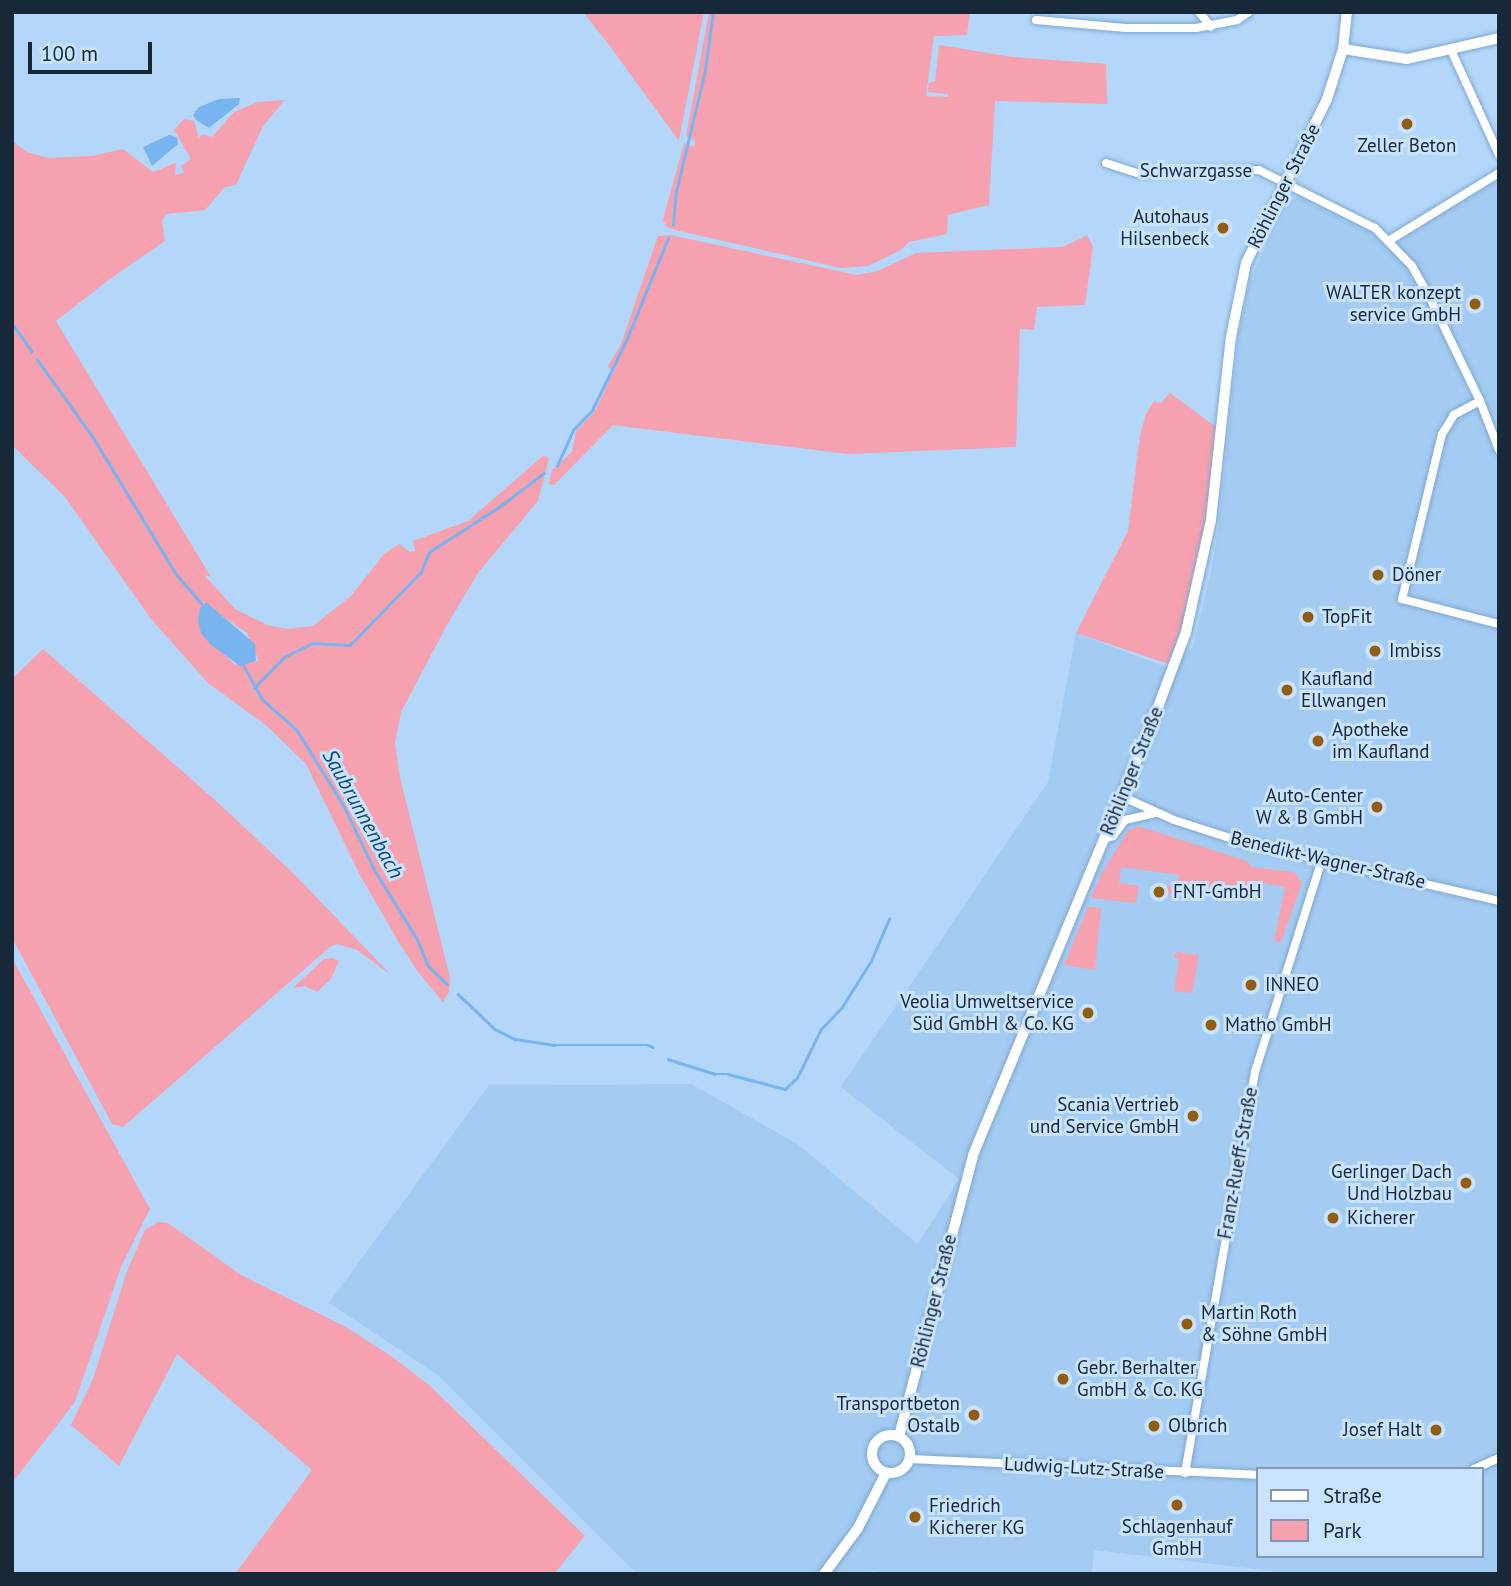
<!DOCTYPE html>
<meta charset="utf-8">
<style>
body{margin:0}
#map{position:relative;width:1511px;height:1586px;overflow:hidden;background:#b4d7f9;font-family:"PT Sans",sans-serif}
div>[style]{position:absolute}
.built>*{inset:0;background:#a4cbf1}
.green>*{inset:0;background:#f5a1af}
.water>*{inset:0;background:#78b5f0}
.stream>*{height:2.5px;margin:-1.25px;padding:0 1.25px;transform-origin:1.25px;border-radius:1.25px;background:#78b5f0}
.roads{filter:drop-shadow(0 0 2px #7fa8d2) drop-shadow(0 0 2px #7fa8d2)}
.minor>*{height:8px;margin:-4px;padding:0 4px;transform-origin:4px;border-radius:4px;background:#fff}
.tertiary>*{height:10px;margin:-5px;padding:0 5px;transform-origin:5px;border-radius:5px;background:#fff}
.tertiary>.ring{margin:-5px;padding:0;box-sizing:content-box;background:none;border:10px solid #fff;border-radius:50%}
.dots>*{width:19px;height:19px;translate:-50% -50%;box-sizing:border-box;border:4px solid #c9e3fd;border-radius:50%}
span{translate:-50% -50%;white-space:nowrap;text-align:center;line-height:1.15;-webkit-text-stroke:6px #c9e3fd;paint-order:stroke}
.poi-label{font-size:19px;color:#172838}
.right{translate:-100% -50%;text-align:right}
.left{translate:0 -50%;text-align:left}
.street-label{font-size:19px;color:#172838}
.water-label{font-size:21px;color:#0d4877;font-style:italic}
.frame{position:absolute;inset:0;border:14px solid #172838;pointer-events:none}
.legend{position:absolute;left:1256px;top:1467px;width:228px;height:91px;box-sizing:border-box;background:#c9e3fd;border:2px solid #8298ae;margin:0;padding:9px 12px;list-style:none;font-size:21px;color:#172838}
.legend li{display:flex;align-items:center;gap:14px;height:35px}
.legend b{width:35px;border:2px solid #8298ae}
.scale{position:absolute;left:28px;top:42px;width:124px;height:32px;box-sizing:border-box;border:4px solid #172838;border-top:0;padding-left:9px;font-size:21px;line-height:24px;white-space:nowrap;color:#172838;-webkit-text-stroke:5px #c9e3fd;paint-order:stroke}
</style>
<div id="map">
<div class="built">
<div style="clip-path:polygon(evenodd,1499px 180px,1499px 1574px,1274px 1574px,1273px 1571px,1094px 1550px,1092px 1574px,876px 1574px,875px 1571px,851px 1574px,637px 1574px,439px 1376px,329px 1303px,489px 1085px,691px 1084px,796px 1143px,918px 1244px,959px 1179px,841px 1087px,1048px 782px,1076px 633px,1168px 668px,1193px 647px,1211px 573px,1219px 522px,1238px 341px,1249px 284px,1280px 211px,1297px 195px,1371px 231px,1394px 246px,1413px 230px,1499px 180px,1257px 1469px,1481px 1469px,1481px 1556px,1257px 1556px,1257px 1469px)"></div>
</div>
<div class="green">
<div style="clip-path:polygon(583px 12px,704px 12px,679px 141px,609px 45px)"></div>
<div style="clip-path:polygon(709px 12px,970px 12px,967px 35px,934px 36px,926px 96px,948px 97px,948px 94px,928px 92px,929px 83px,935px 81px,939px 45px,1012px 57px,1106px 64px,1107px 104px,995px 101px,989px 205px,948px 215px,947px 234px,909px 242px,901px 250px,868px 266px,841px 268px,675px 230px,667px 227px,663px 220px,684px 143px,694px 147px,695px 141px,686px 136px)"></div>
<div style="clip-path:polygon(evenodd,285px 100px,263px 126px,236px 185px,225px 187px,205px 210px,166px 214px,162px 221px,165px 241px,110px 279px,56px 321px,211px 577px,204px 575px,235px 609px,267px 625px,288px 629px,313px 626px,351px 596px,384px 554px,399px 544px,410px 552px,415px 551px,413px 541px,468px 521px,544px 455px,549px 459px,538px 501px,478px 573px,447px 625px,401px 712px,395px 743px,400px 778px,450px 978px,449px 992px,443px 1002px,418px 972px,398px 941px,360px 875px,306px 764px,267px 726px,208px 683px,151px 619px,65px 497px,12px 445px,12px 141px,27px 152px,48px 158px,92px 156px,123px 149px,153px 172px,176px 163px,175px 175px,184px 173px,181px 166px,191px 159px,174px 130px,184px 119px,194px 121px,199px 138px,203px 134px,212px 137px,234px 112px,258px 102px,285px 100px,203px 603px,247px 633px,259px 661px,235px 665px,202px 628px,203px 603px)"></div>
<div style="clip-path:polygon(670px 235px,857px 275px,878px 271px,916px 253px,1063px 247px,1087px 235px,1093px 247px,1085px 305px,1037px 307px,1034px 330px,1020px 329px,1016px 447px,848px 454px,613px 425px,554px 485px,549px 484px,552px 470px,572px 452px,576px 431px,595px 411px,613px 372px,608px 366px,621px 344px,658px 236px)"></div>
<div style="clip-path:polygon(1170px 393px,1216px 427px,1204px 533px,1187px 609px,1169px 664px,1076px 633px,1128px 531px,1140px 435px,1146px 414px,1154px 401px,1161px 403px)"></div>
<div style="clip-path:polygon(43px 649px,215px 800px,293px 873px,390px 974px,357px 950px,337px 944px,330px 947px,123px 1127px,112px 1124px,12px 938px,12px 679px)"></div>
<div style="clip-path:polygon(1138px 826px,1246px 861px,1252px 867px,1294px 872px,1302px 883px,1281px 942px,1274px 941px,1285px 887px,1251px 881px,1243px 893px,1199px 886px,1197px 898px,1166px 894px,1167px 885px,1178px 886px,1179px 875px,1121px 867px,1119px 883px,1139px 886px,1136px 903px,1091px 898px,1102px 873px,1128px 831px)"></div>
<div style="clip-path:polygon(1088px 907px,1101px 908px,1095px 970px,1064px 965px)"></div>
<div style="clip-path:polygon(1176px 952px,1199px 955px,1192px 993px,1174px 991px,1179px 959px,1174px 957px)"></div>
<div style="clip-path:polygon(12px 958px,150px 1209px,121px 1267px,75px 1402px,12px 1483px)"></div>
<div style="clip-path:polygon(332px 958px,339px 961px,331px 979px,317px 992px,305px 986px,293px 988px,324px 959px)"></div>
<div style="clip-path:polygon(158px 1222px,168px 1223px,241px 1275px,346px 1327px,391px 1356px,429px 1385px,585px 1536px,554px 1574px,235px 1574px,312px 1470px,177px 1354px,119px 1466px,71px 1425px,93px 1379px,127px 1271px,145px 1230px)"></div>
</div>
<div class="water">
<div style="clip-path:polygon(240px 98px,239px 104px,209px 128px,196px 120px,193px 115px,199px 107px,219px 99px)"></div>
<div style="clip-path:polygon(169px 135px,177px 137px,178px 144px,152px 166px,143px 147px)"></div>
<div style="clip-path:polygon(206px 602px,255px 644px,256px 661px,240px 666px,210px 644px,201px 633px,198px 621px,200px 609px)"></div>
</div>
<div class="stream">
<div style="left:673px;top:225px;width:33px;rotate:-85deg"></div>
<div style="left:676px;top:192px;width:125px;rotate:-76.6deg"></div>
<div style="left:705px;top:70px;width:59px;rotate:-82.1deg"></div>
<div style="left:12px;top:323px;width:35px;rotate:55deg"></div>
<div style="left:37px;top:359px;width:96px;rotate:54.3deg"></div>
<div style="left:93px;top:437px;width:162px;rotate:58.7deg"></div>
<div style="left:177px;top:575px;width:38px;rotate:49deg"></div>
<div style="left:557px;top:466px;width:39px;rotate:-66deg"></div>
<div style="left:573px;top:430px;width:28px;rotate:-46deg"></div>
<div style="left:592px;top:410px;width:77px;rotate:-63.8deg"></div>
<div style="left:626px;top:341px;width:111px;rotate:-67.8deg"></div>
<div style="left:244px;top:666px;width:38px;rotate:61deg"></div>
<div style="left:262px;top:699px;width:47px;rotate:41.5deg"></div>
<div style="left:297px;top:730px;width:89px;rotate:58.3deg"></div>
<div style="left:344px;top:806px;width:70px;rotate:64.5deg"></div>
<div style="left:374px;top:869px;width:82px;rotate:58.4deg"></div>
<div style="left:417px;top:939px;width:30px;rotate:67deg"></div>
<div style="left:429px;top:967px;width:25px;rotate:43deg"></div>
<div style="left:254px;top:688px;width:43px;rotate:-45.9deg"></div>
<div style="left:284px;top:657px;width:32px;rotate:-26deg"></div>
<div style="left:313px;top:643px;width:37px;rotate:3deg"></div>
<div style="left:350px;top:645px;width:102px;rotate:-45.8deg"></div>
<div style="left:421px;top:572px;width:22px;rotate:-68deg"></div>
<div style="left:429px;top:552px;width:83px;rotate:-32.7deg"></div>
<div style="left:499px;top:507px;width:56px;rotate:-37.1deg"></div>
<div style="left:458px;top:994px;width:51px;rotate:43.4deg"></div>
<div style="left:495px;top:1029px;width:22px;rotate:27deg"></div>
<div style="left:515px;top:1039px;width:40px;rotate:8.5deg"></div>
<div style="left:555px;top:1045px;width:93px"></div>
<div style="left:648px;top:1045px;width:5px;rotate:22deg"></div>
<div style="left:668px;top:1059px;width:49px;rotate:17.7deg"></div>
<div style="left:715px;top:1074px;width:13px"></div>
<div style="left:728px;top:1074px;width:59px;rotate:14.7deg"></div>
<div style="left:785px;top:1089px;width:16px;rotate:-43deg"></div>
<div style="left:797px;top:1078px;width:55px;rotate:-63.9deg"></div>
<div style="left:821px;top:1029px;width:30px;rotate:-46deg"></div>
<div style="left:842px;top:1007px;width:54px;rotate:-57.8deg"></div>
<div style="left:871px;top:961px;width:46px;rotate:-66.8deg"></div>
<div style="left:854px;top:1574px;width:9px"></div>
<div style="left:1173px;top:1574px;width:3px"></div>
</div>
<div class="roads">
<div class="minor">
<div style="left:1199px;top:12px;width:19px;rotate:51deg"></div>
<div style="left:1036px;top:20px;width:90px;rotate:5.1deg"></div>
<div style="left:1126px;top:28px;width:70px"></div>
<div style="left:1196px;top:28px;width:42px;rotate:-11deg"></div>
<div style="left:1237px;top:20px;width:14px;rotate:-34deg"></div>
<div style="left:1451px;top:50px;width:115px;rotate:65.4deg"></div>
<div style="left:1106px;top:163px;width:33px;rotate:18deg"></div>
<div style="left:1137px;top:173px;width:122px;rotate:-1.4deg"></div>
<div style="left:1259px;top:170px;width:130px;rotate:26.6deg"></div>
<div style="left:1375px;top:228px;width:53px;rotate:45.8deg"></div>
<div style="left:1412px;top:266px;width:37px;rotate:61deg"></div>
<div style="left:1430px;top:298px;width:114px;rotate:64.1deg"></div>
<div style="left:1480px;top:401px;width:53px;rotate:68.8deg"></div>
<div style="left:1390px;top:240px;width:128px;rotate:-31.6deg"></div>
<div style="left:1480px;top:401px;width:30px;rotate:152deg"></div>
<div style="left:1454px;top:415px;width:22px;rotate:122deg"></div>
<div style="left:1442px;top:434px;width:170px;rotate:103.6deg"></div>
<div style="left:1402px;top:599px;width:100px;rotate:14.5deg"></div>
<div style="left:1121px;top:796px;width:58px;rotate:24.4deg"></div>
<div style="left:1174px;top:820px;width:68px;rotate:17.9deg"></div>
<div style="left:1239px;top:841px;width:267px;rotate:13deg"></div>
<div style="left:1104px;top:839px;width:9px;rotate:-18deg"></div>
<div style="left:1113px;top:836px;width:20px;rotate:-53deg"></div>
<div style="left:1125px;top:820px;width:31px;rotate:-13deg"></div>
<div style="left:910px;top:1459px;width:347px;rotate:2.6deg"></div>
<div style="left:1474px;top:1469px;width:27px;rotate:-24deg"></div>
<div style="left:1185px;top:1473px;width:407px;rotate:-80.1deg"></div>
<div style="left:1255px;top:1072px;width:222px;rotate:-72.5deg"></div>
</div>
<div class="tertiary">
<div style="left:1343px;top:49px;width:65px;rotate:8.9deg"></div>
<div style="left:1407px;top:59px;width:94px;rotate:-12.9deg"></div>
<div class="ring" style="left:872px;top:1435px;width:28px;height:28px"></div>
<div style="left:899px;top:1436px;width:291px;rotate:-75.2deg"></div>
<div style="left:973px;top:1155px;width:476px;rotate:-67.5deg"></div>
<div style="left:1155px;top:715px;width:89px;rotate:-69.5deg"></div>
<div style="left:1186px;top:632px;width:115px;rotate:-77.4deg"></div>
<div style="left:1211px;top:520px;width:184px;rotate:-83.8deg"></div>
<div style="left:1231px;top:337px;width:76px;rotate:-78.5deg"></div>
<div style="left:1246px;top:263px;width:183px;rotate:-63.7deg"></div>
<div style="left:1327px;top:99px;width:52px;rotate:-72.3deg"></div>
<div style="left:1343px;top:49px;width:37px;rotate:-84deg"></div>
<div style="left:824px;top:1574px;width:57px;rotate:-53.5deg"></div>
<div style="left:858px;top:1528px;width:62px;rotate:-63deg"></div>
</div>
</div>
<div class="dots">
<div style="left:1407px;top:124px;background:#925d11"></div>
<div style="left:1223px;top:228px;background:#925d11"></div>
<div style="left:1475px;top:304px;background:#925d11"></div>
<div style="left:1378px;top:575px;background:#925d11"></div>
<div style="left:1308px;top:617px;background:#925d11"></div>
<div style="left:1375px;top:651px;background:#925d11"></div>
<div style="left:1287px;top:690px;background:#925d11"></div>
<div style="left:1318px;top:741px;background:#925d11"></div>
<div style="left:1377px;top:807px;background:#925d11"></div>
<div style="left:1159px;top:892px;background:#925d11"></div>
<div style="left:1251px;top:985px;background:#925d11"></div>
<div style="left:1088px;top:1013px;background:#925d11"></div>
<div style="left:1211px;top:1025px;background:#925d11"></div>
<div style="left:1193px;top:1116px;background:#925d11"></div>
<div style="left:1466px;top:1183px;background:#925d11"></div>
<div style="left:1333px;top:1218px;background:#925d11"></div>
<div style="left:1187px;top:1324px;background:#925d11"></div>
<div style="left:1063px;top:1379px;background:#925d11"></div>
<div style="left:974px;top:1415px;background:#925d11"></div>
<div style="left:1154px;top:1426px;background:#925d11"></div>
<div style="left:1436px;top:1430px;background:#925d11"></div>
<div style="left:1177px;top:1505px;background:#925d11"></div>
<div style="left:915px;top:1517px;background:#925d11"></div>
</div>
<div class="poi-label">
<span style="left:1407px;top:146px">Zeller Beton</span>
<span class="right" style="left:1209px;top:228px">Autohaus<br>Hilsenbeck</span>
<span class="right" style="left:1461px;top:304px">WALTER konzept<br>service GmbH</span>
<span class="left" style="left:1392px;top:575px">Döner</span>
<span class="left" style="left:1322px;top:617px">TopFit</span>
<span class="left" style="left:1389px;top:651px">Imbiss</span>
<span class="left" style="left:1301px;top:690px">Kaufland<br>Ellwangen</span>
<span class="left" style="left:1332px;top:741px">Apotheke<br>im Kaufland</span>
<span class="right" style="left:1363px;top:807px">Auto-Center<br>W &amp; B GmbH</span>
<span class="left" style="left:1173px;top:892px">FNT-GmbH</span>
<span class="left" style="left:1265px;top:985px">INNEO</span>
<span class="right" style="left:1074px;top:1013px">Veolia Umweltservice<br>Süd GmbH &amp; Co. KG</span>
<span class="left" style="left:1225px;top:1025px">Matho GmbH</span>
<span class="right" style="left:1179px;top:1116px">Scania Vertrieb<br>und Service GmbH</span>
<span class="right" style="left:1452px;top:1183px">Gerlinger Dach<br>Und Holzbau</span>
<span class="left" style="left:1347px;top:1218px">Kicherer</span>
<span class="left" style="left:1201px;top:1324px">Martin Roth<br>&amp; Söhne GmbH</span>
<span class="left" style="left:1077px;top:1379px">Gebr. Berhalter<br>GmbH &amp; Co. KG</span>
<span class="right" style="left:960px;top:1415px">Transportbeton<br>Ostalb</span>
<span class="left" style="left:1168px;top:1426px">Olbrich</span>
<span class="right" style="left:1422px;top:1430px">Josef Halt</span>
<span class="left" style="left:929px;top:1517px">Friedrich<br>Kicherer KG</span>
<span style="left:1177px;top:1538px">Schlagenhauf<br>GmbH</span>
</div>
<div class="street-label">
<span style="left:1196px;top:171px">Schwarzgasse</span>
<span style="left:1284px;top:186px;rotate:-63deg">Röhlinger Straße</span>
<span style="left:1132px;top:771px;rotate:-68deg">Röhlinger Straße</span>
<span style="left:1328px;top:860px;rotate:13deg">Benedikt-Wagner-Straße</span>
<span style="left:1238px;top:1163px;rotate:-80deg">Franz-Rueff-Straße</span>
<span style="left:934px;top:1301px;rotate:-76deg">Röhlinger Straße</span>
<span style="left:1084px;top:1468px;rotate:3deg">Ludwig-Lutz-Straße</span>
</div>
<div class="water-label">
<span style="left:363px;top:814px;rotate:61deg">Saubrunnenbach</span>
</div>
<div class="frame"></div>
<ul class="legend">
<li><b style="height:9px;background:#fff"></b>Straße</li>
<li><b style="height:19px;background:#f5a1af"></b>Park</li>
</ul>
<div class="scale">100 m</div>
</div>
